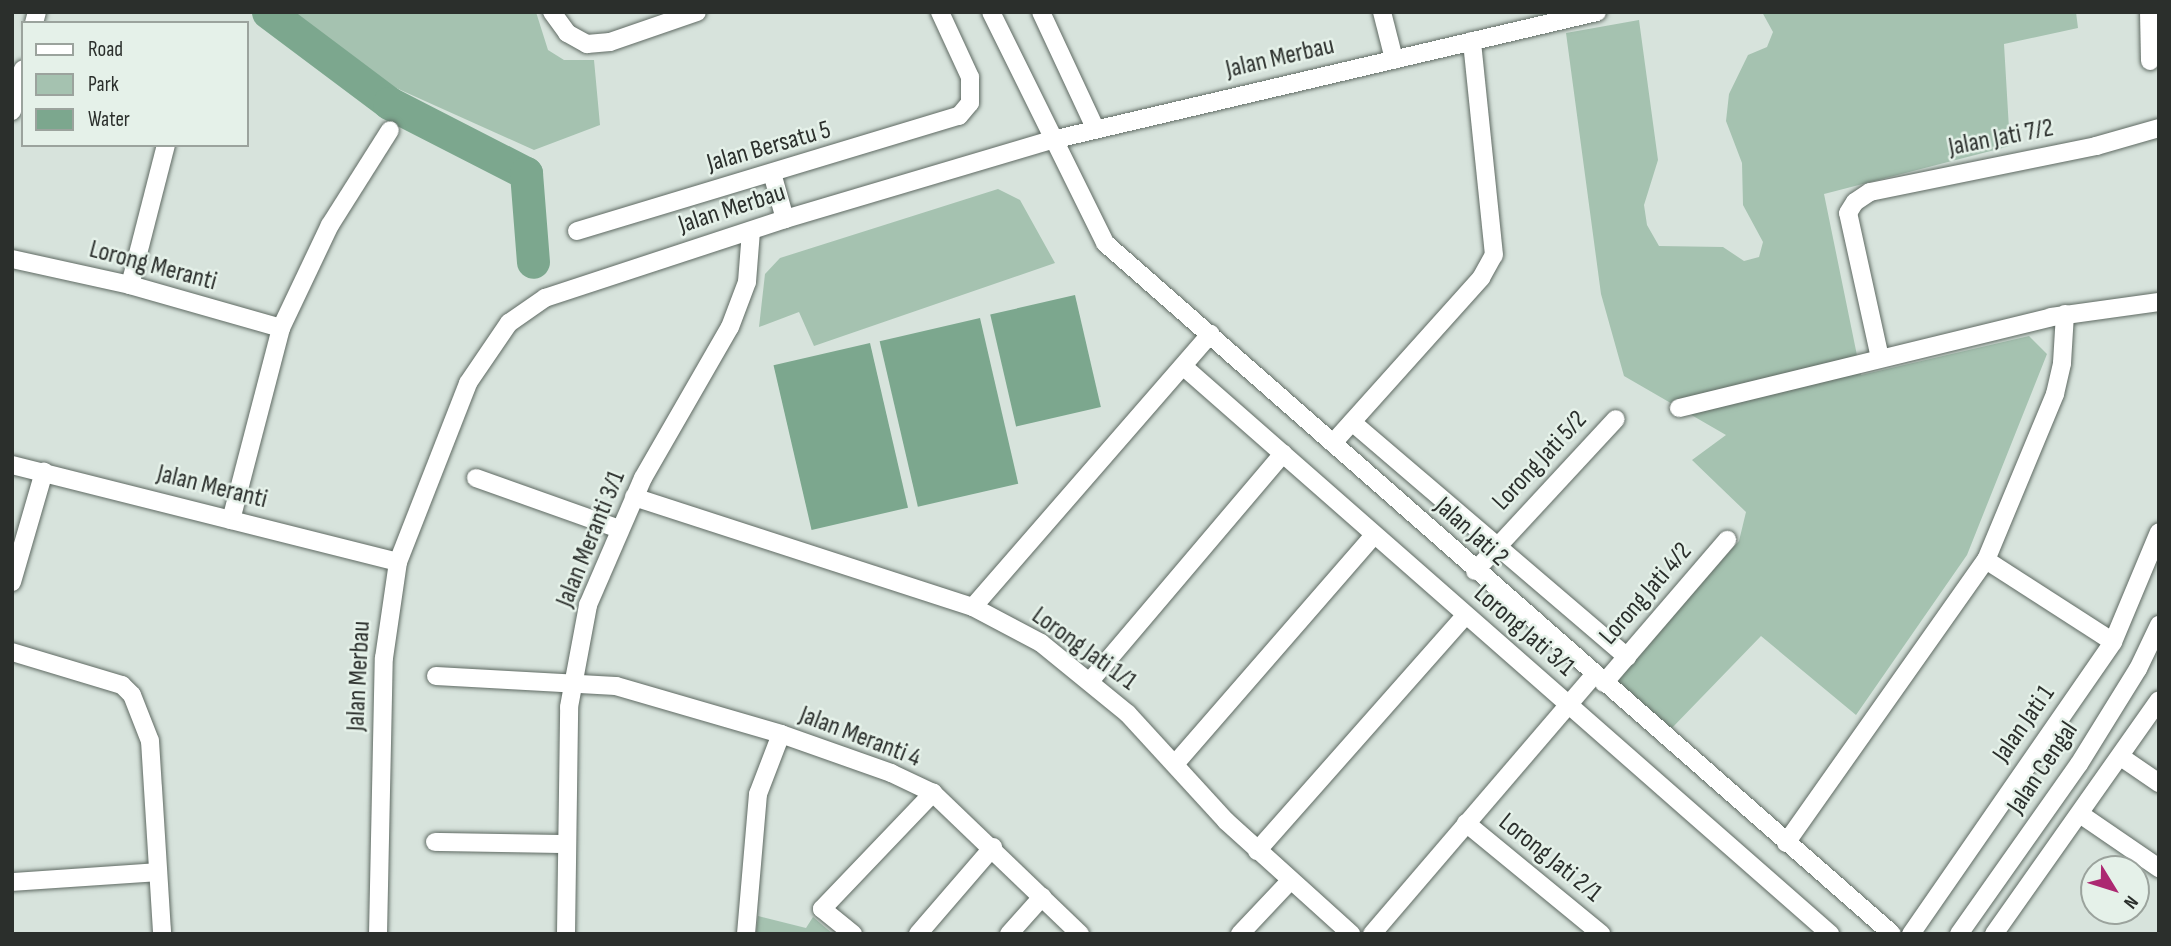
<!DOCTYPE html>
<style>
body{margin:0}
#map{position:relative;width:2171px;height:946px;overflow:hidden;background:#d7e3dc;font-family:"Sofia Sans Condensed",sans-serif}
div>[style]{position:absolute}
.green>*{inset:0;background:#a5c2b0}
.water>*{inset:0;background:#7ca78e;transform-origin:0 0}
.river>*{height:33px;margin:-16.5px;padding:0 16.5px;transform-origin:16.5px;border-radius:16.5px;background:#7ca78e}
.roads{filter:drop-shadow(0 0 2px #5f6a63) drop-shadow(0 0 2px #5f6a63)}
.minor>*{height:18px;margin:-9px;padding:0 9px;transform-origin:9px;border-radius:9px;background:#fff}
span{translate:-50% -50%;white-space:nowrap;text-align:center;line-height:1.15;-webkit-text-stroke:5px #e5f1e9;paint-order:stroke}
.street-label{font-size:26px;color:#2b2f2c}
.frame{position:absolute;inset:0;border:14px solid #2b2f2c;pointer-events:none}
.legend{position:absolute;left:21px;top:21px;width:228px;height:126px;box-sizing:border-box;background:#e5f1e9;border:2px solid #9ba39d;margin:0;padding:9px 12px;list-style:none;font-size:21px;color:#2b2f2c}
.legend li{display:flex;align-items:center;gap:14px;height:35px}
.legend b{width:35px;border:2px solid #9ba39d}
.north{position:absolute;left:2080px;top:855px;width:70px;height:70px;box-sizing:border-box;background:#e5f1e9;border:2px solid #9ba39d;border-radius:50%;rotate:128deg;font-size:19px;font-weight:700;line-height:28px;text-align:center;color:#2b2f2c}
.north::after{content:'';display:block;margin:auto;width:24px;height:32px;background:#ac2871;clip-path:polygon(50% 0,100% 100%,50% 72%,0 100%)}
</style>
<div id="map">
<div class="green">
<div style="clip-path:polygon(287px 12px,536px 12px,548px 50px,564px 60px,594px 60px,600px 125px,534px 150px,385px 83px)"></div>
<div style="clip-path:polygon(1762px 12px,2076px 12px,2078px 28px,2004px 44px,2010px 146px,1824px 194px,1861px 375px,2029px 336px,2047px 354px,1967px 555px,1856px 715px,1761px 636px,1670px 730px,1614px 681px,1739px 541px,1746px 512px,1692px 460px,1726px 435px,1624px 376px,1601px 294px,1566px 33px,1639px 20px,1658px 160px,1644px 205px,1647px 225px,1659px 246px,1723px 247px,1744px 261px,1759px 257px,1763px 242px,1743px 205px,1742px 163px,1726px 121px,1729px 94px,1748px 55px,1767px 47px,1773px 32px)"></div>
<div style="clip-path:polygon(998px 189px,1020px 200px,1055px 263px,814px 346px,799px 312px,759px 327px,765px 274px,780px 258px)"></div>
<div style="clip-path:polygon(758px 916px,806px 928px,813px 917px,833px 934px,756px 934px)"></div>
</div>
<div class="water">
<div style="left:1075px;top:295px;width:115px;height:87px;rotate:77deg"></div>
<div style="left:980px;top:318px;width:170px;height:103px;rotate:77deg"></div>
<div style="left:870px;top:343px;width:169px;height:99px;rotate:77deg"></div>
</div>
<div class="river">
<div style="left:268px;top:12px;width:151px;rotate:36.9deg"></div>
<div style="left:389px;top:103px;width:154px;rotate:27.1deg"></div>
<div style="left:526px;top:173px;width:89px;rotate:85.5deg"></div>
</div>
<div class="roads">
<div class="minor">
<div style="left:552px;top:12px;width:26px;rotate:54deg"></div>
<div style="left:567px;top:33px;width:23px;rotate:29deg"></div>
<div style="left:587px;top:44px;width:23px;rotate:-5deg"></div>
<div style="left:610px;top:42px;width:92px;rotate:-19deg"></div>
<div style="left:991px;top:12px;width:258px;rotate:63.7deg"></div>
<div style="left:1105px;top:243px;width:1047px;rotate:41.28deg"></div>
<div style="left:1041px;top:12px;width:128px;rotate:65deg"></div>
<div style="left:1382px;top:12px;width:49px;rotate:75.7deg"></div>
<div style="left:2149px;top:12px;width:49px;rotate:88.8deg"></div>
<div style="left:34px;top:23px;width:11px;rotate:-75deg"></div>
<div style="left:12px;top:111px;width:43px;rotate:-75.3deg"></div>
<div style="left:772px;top:173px;width:48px;rotate:74.2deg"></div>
<div style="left:577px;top:231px;width:399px;rotate:-16.8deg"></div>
<div style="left:959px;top:116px;width:17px;rotate:-50deg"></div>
<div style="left:970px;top:103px;width:26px;rotate:-90deg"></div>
<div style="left:970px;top:77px;width:72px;rotate:-114.8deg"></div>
<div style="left:12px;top:259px;width:121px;rotate:12.4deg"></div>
<div style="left:130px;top:285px;width:157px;rotate:15.9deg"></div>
<div style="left:130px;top:285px;width:145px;rotate:-75.6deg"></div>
<div style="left:1880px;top:358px;width:148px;rotate:-102.4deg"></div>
<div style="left:1848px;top:213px;width:13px;rotate:-58deg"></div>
<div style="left:1855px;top:202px;width:18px;rotate:-34deg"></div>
<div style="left:1870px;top:192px;width:231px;rotate:-11.5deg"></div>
<div style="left:2096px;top:146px;width:66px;rotate:-15.9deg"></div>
<div style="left:1184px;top:367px;width:860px;rotate:41.27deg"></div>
<div style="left:1679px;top:408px;width:383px;rotate:-13.7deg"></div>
<div style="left:2051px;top:317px;width:109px;rotate:-7.9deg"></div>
<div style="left:1352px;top:422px;width:362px;rotate:40.5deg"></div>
<div style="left:1333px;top:443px;width:222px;rotate:-48.1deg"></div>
<div style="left:1481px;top:278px;width:26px;rotate:-61deg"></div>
<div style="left:1494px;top:255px;width:215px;rotate:-95.9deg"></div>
<div style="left:12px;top:465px;width:398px;rotate:14.1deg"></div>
<div style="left:476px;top:478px;width:152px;rotate:19.6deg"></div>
<div style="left:634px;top:497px;width:356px;rotate:18deg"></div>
<div style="left:973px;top:607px;width:77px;rotate:27.9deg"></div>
<div style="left:1041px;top:643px;width:112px;rotate:39.2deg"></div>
<div style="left:1128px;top:714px;width:145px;rotate:47.5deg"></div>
<div style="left:1226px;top:821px;width:169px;rotate:42.1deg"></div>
<div style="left:231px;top:520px;width:198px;rotate:-75.4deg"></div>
<div style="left:281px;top:328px;width:114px;rotate:-64.6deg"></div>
<div style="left:330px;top:225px;width:112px;rotate:-57.7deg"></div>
<div style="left:1986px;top:560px;width:151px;rotate:32.8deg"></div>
<div style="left:1475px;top:571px;width:207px;rotate:-47.2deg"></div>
<div style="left:12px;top:582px;width:115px;rotate:-73.8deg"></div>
<div style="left:973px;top:607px;width:362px;rotate:-49deg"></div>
<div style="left:12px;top:652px;width:115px;rotate:16.7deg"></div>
<div style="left:122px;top:685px;width:14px;rotate:45deg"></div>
<div style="left:132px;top:695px;width:49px;rotate:68.6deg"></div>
<div style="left:150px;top:741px;width:193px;rotate:86.4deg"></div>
<div style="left:436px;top:676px;width:180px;rotate:3.2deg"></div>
<div style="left:616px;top:686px;width:172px;rotate:16.2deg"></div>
<div style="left:781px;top:734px;width:117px;rotate:19.5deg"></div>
<div style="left:891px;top:773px;width:47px;rotate:25.5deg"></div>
<div style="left:933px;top:793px;width:204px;rotate:43.8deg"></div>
<div style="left:1091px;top:680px;width:297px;rotate:-49.7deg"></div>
<div style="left:1604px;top:683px;width:189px;rotate:-49.3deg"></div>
<div style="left:2121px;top:757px;width:46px;rotate:34.4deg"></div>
<div style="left:1175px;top:764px;width:303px;rotate:-49deg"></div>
<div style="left:2080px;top:814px;width:96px;rotate:34.4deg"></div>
<div style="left:1466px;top:823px;width:175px;rotate:39.4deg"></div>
<div style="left:435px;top:842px;width:132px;rotate:0.9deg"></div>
<div style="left:1786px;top:843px;width:347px;rotate:-54.8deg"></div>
<div style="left:1986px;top:560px;width:180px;rotate:-67.4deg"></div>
<div style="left:2055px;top:394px;width:32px;rotate:-77deg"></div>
<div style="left:2062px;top:363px;width:49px;rotate:-86.5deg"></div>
<div style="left:1257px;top:851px;width:315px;rotate:-48.5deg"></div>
<div style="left:12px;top:882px;width:146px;rotate:-3.9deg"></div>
<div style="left:378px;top:934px;width:276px;rotate:-88.8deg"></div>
<div style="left:384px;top:658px;width:97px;rotate:-81.7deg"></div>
<div style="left:398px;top:562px;width:192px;rotate:-68.6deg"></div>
<div style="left:468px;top:383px;width:73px;rotate:-55.7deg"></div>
<div style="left:509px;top:323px;width:44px;rotate:-34.8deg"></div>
<div style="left:545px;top:298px;width:253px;rotate:-18.2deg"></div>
<div style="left:785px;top:219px;width:278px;rotate:-16.5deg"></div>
<div style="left:1052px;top:140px;width:560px;rotate:-13.22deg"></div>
<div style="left:566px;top:934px;width:227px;rotate:-89.2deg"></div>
<div style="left:569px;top:707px;width:104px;rotate:-79.4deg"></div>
<div style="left:588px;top:605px;width:138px;rotate:-66.6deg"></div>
<div style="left:643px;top:478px;width:174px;rotate:-60.1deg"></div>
<div style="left:730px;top:327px;width:48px;rotate:-69.3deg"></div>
<div style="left:747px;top:282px;width:51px;rotate:-85.5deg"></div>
<div style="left:746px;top:934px;width:141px;rotate:-85.1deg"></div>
<div style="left:758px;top:794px;width:64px;rotate:-69deg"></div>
<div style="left:853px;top:934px;width:40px;rotate:-141deg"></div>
<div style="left:822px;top:909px;width:161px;rotate:-46.3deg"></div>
<div style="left:918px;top:934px;width:115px;rotate:-49.2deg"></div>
<div style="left:1009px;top:934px;width:50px;rotate:-48.3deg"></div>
<div style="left:1240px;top:934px;width:73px;rotate:-46.7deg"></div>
<div style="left:1372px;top:934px;width:341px;rotate:-49.4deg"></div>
<div style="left:1911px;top:934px;width:355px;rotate:-55.3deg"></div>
<div style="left:2113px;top:642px;width:119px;rotate:-67.3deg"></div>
<div style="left:1959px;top:934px;width:208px;rotate:-54.8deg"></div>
<div style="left:2079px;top:764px;width:112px;rotate:-58.2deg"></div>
<div style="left:2138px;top:669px;width:49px;rotate:-64.5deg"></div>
<div style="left:1994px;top:934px;width:286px;rotate:-54.8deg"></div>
</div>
</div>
<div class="street-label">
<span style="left:1280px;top:58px;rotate:-13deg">Jalan Merbau</span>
<span style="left:2001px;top:138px;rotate:-11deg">Jalan Jati 7/2</span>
<span style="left:769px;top:147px;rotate:-16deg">Jalan Bersatu 5</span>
<span style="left:732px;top:209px;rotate:-18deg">Jalan Merbau</span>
<span style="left:153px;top:266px;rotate:15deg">Lorong Meranti</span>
<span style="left:1540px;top:461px;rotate:-47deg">Lorong Jati 5/2</span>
<span style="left:212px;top:487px;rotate:14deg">Jalan Meranti</span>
<span style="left:1471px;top:532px;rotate:42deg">Jalan Jati 2</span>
<span style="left:591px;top:539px;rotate:-68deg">Jalan Meranti 3/1</span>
<span style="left:1646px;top:594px;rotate:-49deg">Lorong Jati 4/2</span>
<span style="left:1524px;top:631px;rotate:41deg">Lorong Jati 3/1</span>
<span style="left:1084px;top:649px;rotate:36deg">Lorong Jati 1/1</span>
<span style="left:359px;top:676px;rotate:-87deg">Jalan Merbau</span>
<span style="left:2024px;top:724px;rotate:-55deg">Jalan Jati 1</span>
<span style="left:860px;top:737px;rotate:21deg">Jalan Meranti 4</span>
<span style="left:2043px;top:768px;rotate:-56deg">Jalan Cengal</span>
<span style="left:1550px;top:858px;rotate:39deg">Lorong Jati 2/1</span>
</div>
<div class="frame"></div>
<ul class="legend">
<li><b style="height:9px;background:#fff"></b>Road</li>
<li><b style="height:19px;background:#a5c2b0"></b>Park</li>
<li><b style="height:19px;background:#7ca78e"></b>Water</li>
</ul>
<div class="north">N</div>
</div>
